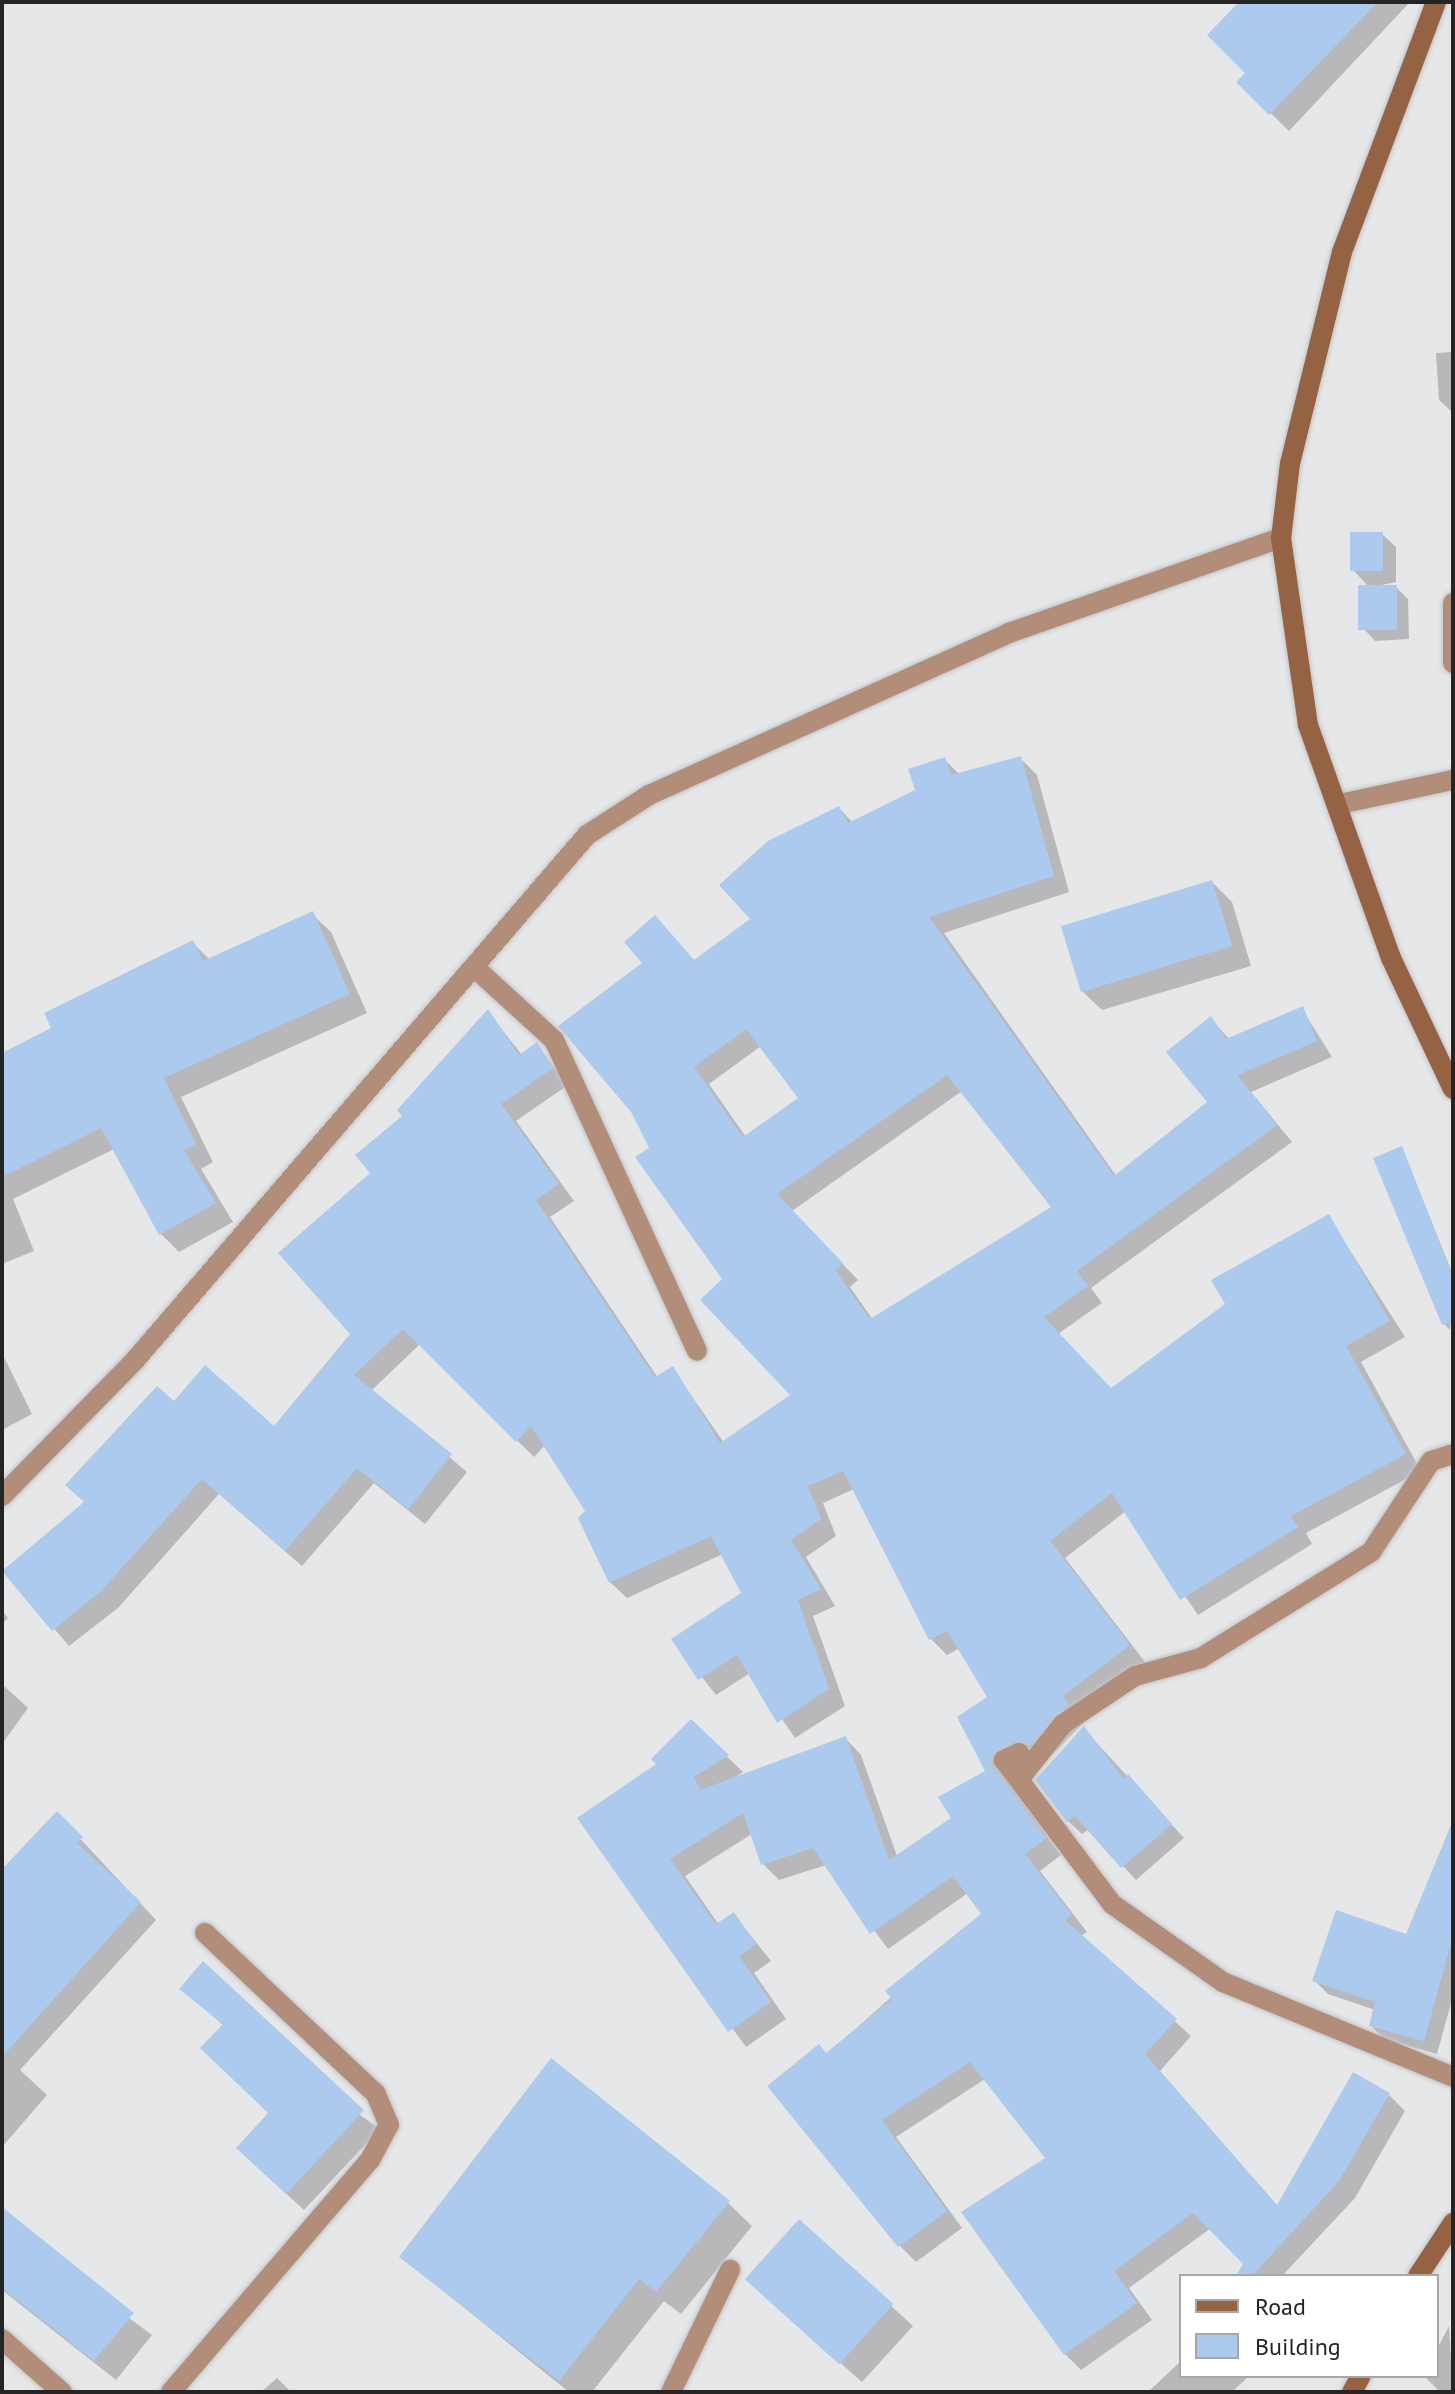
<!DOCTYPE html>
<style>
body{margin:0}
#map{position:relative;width:1455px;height:2394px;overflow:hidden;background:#e6e7e9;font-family:"PT Sans",sans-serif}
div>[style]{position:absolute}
.shadow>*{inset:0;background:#0003}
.building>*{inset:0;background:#accaed;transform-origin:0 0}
.roads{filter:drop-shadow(0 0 2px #c3c4c6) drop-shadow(0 0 2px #c3c4c6)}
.street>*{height:20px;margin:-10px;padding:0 10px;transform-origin:10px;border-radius:10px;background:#b28d79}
.secondary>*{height:20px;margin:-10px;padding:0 10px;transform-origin:10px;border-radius:10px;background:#966244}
span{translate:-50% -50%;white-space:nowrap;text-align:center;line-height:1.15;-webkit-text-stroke:6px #fff;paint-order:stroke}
.frame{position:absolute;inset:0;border:4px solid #242425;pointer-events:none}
.legend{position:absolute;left:1179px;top:2274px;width:260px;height:104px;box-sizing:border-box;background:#fff;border:2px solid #a7a7a8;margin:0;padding:10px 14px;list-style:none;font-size:24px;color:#242425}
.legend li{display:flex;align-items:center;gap:16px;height:40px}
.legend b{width:40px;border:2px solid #a7a7a8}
</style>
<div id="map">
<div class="shadow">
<div style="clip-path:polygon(1242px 2px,1410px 2px,1289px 131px,1239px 82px,1248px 73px)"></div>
<div style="clip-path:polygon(1453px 352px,1453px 413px,1439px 400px,1436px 353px)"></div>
<div style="clip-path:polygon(1382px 534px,1396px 547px,1396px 582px,1372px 587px,1396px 587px,1408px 599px,1409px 639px,1375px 641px,1364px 629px,1369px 587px,1353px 570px)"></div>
<div style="clip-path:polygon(evenodd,1020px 758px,1037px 775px,1069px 892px,944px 933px,1117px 1177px,1210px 1103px,1211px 1019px,1230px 1040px,1302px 1009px,1332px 1057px,1251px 1092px,1292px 1142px,1091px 1288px,1102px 1303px,1058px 1334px,1111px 1390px,1227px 1305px,1328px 1216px,1405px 1337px,1361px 1362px,1421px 1471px,1306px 1533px,1312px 1544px,1198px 1615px,1126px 1511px,1065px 1558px,1145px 1662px,1077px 1714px,1084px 1722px,1046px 1761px,1006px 1779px,1061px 1855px,1040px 1871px,1087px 1932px,1081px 1936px,1191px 2036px,1160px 2071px,1278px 2207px,1389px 2095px,1405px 2111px,1355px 2198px,1282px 2276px,1238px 2276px,1245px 2264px,1211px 2228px,1129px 2288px,1152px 2320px,1081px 2370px,1065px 2354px,1048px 2159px,985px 2079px,896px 2137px,962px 2228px,916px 2262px,899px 2245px,826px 2055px,984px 1915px,968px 1893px,888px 1949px,826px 1865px,779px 1880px,763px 1864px,752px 1834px,685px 1876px,719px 1925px,734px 1915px,771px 1961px,754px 1973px,786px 2019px,746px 2047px,580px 1818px,659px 1764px,691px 1722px,743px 1772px,734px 1778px,845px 1738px,861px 1755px,897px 1856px,954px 1819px,988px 1772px,990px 1698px,960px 1648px,947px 1655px,931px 1639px,854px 1489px,823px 1503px,836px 1536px,806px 1557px,835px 1606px,813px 1616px,845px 1706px,795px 1738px,750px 1673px,716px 1695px,673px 1640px,744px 1594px,723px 1554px,627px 1598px,610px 1582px,587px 1511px,545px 1445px,534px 1457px,420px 1344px,371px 1391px,467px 1472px,425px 1524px,374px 1483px,302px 1566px,219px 1494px,118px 1608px,69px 1646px,4px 1570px,86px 1503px,174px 1403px,275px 1428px,352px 1334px,373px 1173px,405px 1116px,488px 1012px,522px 1055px,536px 1044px,568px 1085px,516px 1121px,574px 1201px,550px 1217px,658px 1378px,673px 1369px,724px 1443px,793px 1395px,652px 1148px,695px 962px,753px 919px,839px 808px,853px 823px,918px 791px,944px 759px,959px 774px,1020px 758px,761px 1046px,800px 1099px,746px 1137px,709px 1084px,761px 1046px,1020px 758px,962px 1091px,1053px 1208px,873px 1320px,850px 1287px,858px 1280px,792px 1211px,962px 1091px)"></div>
<div style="clip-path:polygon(1212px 882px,1232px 902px,1251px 966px,1102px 1010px,1081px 990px)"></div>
<div style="clip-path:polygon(312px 914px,331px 932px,367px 1013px,181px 1097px,213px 1162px,201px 1169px,233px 1222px,179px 1252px,161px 1234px,114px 1149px,13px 1199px,34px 1251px,2px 1264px,2px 1058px,54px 1029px,47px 1014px,144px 964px,192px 942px,210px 960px)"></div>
<div style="clip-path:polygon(1402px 1148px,1453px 1275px,1450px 1330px,1444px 1324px)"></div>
<div style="clip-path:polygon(2px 1353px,32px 1414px,2px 1430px)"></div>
<div style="clip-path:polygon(2px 1611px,8px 1618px,2px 1624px)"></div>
<div style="clip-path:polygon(2px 1684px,28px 1708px,2px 1744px)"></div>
<div style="clip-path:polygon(1084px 1729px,1184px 1838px,1136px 1880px,1089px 1829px,1082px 1834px,1068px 1821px,1038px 1780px)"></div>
<div style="clip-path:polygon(57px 1814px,156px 1920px,20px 2070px,47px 2095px,2px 2147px,2px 1872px)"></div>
<div style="clip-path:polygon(1453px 1859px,1453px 1996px,1437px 2054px,1384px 2039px,1371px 2026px,1375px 2010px,1328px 1994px,1314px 1980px,1407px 1936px)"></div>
<div style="clip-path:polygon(182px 1989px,380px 2129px,304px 2210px,256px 2166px,271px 2113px,224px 2026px)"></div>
<div style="clip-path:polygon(728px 2203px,752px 2226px,681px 2314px,664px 2301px,592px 2392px,569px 2392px,401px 2257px)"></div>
<div style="clip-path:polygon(799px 2221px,913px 2326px,862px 2382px,768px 2299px)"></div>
<div style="clip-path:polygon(2px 2223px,152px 2335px,116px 2380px,2px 2290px)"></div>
<div style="clip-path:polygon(1449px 2326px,1453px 2392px,1440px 2392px,1424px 2376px,1437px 2376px,1437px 2349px)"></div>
<div style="clip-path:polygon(1181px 2361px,1181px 2376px,1249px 2376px,1232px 2392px,1148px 2392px)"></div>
<div style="clip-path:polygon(277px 2378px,291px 2392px,261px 2392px)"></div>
</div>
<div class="building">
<div style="clip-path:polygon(1239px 2px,1378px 2px,1269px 115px,1236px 82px,1245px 73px,1207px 35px)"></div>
<div style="left:1350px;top:532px;width:33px;height:39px"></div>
<div style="left:1358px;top:585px;width:39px;height:45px"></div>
<div style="clip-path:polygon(evenodd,1021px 756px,1054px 876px,929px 917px,1114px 1176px,1207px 1102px,1166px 1052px,1211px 1016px,1226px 1039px,1303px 1006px,1317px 1041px,1237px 1075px,1277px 1125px,1077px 1271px,1088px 1286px,1044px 1317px,1111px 1388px,1225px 1304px,1211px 1280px,1329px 1214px,1390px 1321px,1346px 1346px,1406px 1454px,1291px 1516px,1298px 1527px,1180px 1600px,1112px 1493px,1050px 1541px,1130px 1645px,1063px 1696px,1069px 1705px,1029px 1746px,1014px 1741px,991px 1762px,1046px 1838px,1025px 1854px,1072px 1915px,1065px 1920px,1177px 2019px,1145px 2054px,1277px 2205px,1353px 2072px,1390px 2093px,1339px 2181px,1252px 2276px,1236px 2276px,1243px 2264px,1193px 2213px,1114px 2271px,1137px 2303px,1064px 2355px,961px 2212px,1045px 2158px,970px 2062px,882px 2120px,947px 2211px,898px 2247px,767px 2086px,819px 2044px,826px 2053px,892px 1999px,885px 1991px,981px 1914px,953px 1876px,870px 1934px,813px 1848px,761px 1865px,743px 1813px,670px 1859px,716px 1924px,734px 1912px,756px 1944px,739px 1956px,771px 2002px,728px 2032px,577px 1818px,656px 1764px,651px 1759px,691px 1719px,729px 1755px,694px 1777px,700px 1790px,846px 1736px,889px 1860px,951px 1818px,938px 1797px,985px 1771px,957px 1717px,987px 1697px,947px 1631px,929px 1640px,843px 1471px,808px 1486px,821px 1519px,791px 1540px,821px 1589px,798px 1600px,829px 1689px,777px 1723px,737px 1655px,698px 1680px,671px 1639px,741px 1593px,711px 1536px,609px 1583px,578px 1518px,585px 1511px,531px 1426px,516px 1442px,403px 1329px,354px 1375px,452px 1454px,408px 1509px,357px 1468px,285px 1551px,202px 1479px,101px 1591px,52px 1631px,2px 1571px,84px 1502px,65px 1485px,157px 1386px,174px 1401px,205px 1365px,274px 1426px,350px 1334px,278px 1253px,370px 1173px,355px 1155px,402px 1116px,397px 1110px,488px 1009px,519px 1055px,537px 1042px,553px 1068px,501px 1104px,559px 1184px,536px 1200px,655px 1377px,673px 1366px,720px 1443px,790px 1395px,700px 1300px,722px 1279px,635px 1157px,649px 1148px,631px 1112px,558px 1026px,642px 963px,624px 942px,655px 915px,694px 960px,750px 919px,719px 885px,768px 841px,839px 806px,848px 823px,915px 790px,908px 769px,945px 757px,951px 775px,1021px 756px,746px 1029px,798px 1098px,743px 1137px,694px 1067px,746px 1029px,1021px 756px,947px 1075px,1051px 1207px,870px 1319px,835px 1270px,843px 1263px,777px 1194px,947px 1075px)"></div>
<div style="left:1212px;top:880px;width:69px;height:158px;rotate:73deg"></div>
<div style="clip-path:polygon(313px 911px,350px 994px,164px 1078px,196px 1144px,184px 1150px,216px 1203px,159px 1235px,101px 1128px,2px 1177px,2px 1053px,51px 1028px,44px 1013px,193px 940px,203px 961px)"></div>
<div style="clip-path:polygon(1402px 1146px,1453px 1277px,1453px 1321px,1442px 1325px,1373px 1158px)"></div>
<div style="clip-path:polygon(1084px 1726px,1123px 1778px,1128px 1774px,1172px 1824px,1121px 1868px,1075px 1816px,1067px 1822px,1035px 1780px)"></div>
<div style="clip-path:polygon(57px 1811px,83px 1837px,77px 1843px,141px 1902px,2px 2057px,2px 1869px)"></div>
<div style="clip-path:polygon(1453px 1820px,1453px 1936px,1424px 2041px,1369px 2026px,1375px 2002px,1312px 1981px,1336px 1910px,1406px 1934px)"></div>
<div style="clip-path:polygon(203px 1961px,364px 2110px,286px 2194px,236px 2148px,268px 2113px,200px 2048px,223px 2024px,179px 1989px)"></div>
<div style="clip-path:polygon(551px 2058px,730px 2201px,656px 2292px,639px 2279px,559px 2381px,399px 2257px)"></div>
<div style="clip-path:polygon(2px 2207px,134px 2313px,94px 2361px,2px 2288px)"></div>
<div style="left:799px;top:2219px;width:127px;height:81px;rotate:42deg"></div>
</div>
<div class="roads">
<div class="street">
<div style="left:1453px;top:603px;width:60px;rotate:90deg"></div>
<div style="left:1340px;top:804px;width:116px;rotate:-12deg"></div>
<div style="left:474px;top:967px;width:108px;rotate:42.4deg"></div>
<div style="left:554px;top:1040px;width:342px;rotate:65.3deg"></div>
<div style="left:1453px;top:1454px;width:23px;rotate:162deg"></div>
<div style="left:1431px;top:1461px;width:109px;rotate:123.4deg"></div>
<div style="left:1371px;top:1552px;width:200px;rotate:148.1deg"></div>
<div style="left:1201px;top:1658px;width:68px;rotate:164.7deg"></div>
<div style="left:1135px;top:1676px;width:87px;rotate:146.3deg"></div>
<div style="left:1063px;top:1724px;width:61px;rotate:128.4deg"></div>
<div style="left:1025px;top:1772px;width:20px;rotate:-108deg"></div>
<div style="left:1019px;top:1753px;width:17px;rotate:155deg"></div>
<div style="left:1004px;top:1760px;width:180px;rotate:53.1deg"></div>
<div style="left:1112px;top:1904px;width:136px;rotate:35.1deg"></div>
<div style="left:1223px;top:1982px;width:249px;rotate:22.4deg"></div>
<div style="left:2px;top:1496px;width:192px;rotate:-45.6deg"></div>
<div style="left:136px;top:1359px;width:691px;rotate:-49.28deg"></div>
<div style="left:587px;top:835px;width:74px;rotate:-32.8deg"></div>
<div style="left:649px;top:795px;width:395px;rotate:-24.2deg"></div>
<div style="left:1009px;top:633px;width:288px;rotate:-19.3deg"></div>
<div style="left:2px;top:2339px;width:80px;rotate:41.5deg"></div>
<div style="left:171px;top:2392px;width:306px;rotate:-49.4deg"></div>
<div style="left:370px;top:2160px;width:40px;rotate:-62deg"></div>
<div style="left:389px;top:2125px;width:34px;rotate:-113deg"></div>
<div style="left:376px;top:2094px;width:235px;rotate:-136.7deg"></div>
<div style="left:671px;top:2392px;width:136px;rotate:-64.2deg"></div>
</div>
<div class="secondary">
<div style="left:1436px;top:2px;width:267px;rotate:110.6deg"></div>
<div style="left:1342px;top:252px;width:217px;rotate:103.8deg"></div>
<div style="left:1290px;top:463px;width:76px;rotate:96.8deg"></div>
<div style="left:1281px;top:538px;width:189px;rotate:81.8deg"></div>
<div style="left:1308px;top:725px;width:247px;rotate:70.4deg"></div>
<div style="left:1391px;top:958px;width:145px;rotate:64.7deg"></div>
<div style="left:1418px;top:2276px;width:64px;rotate:-56.6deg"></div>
<div style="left:1352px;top:2392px;width:18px;rotate:-61deg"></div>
</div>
</div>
<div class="frame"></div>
<ul class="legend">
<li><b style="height:10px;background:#966244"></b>Road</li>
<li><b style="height:22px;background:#accaed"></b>Building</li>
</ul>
</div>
